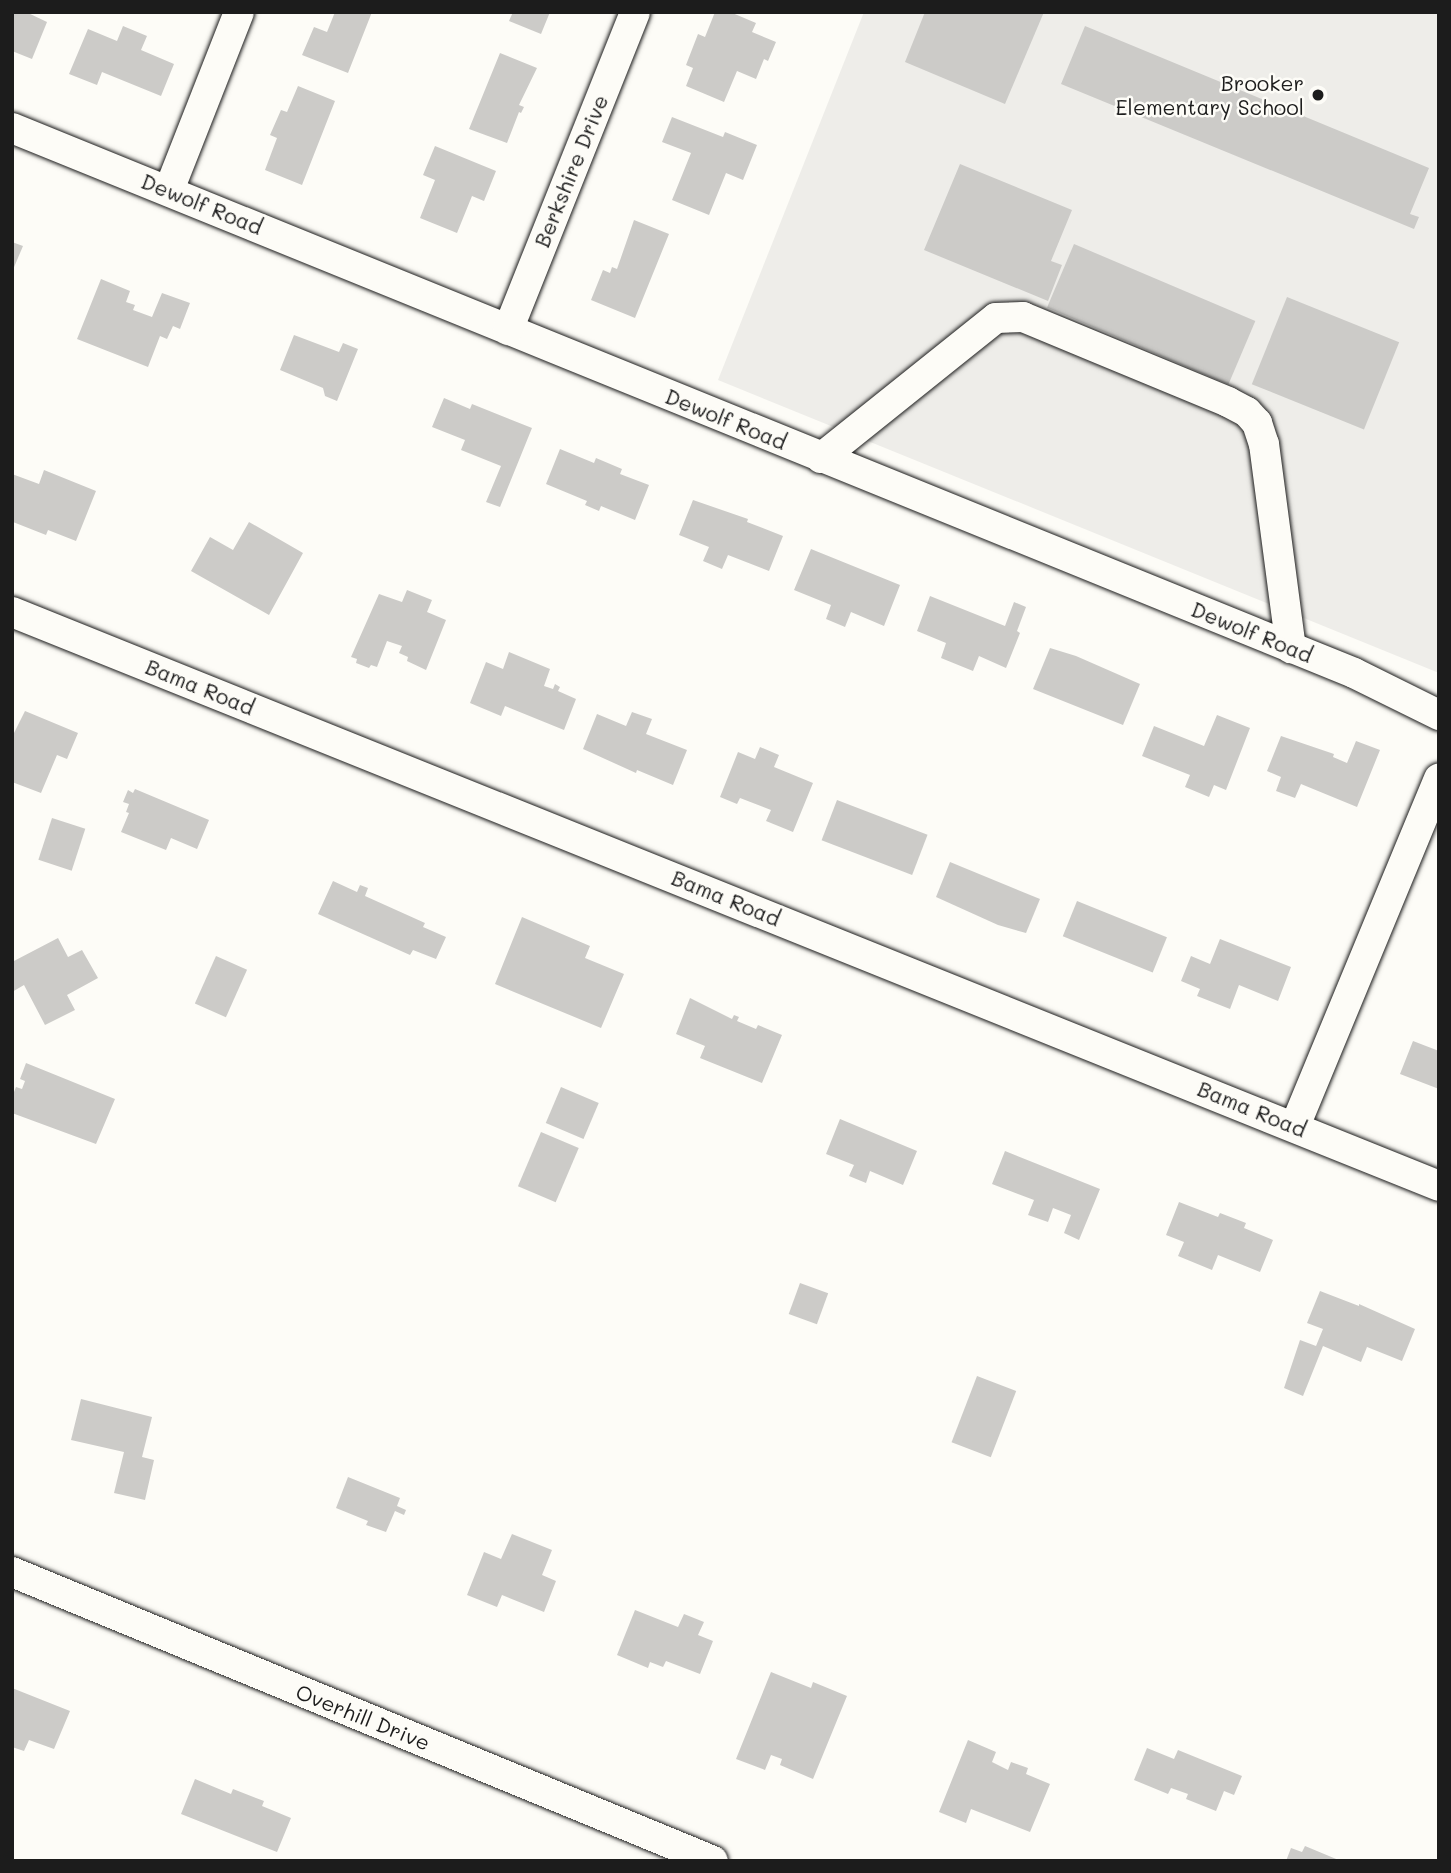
<!DOCTYPE html>
<style>
body{margin:0}
#map{position:relative;width:1451px;height:1873px;overflow:hidden;background:#fdfcf7;font-family:Mali,sans-serif}
div>[style]{position:absolute}
.built>*{inset:0;background:#eeede9}
.building>*{inset:0;background:#cccbc8;transform-origin:0 0}
.roads{filter:drop-shadow(0 0 2px #1c1c1c) drop-shadow(0 0 2px #1c1c1c)}
.minor>*{height:30px;margin:-15px;padding:0 15px;transform-origin:15px;border-radius:15px;background:#fdfcf7}
.dots>*{width:19px;height:19px;translate:-50% -50%;box-sizing:border-box;border:4px solid #fdfcf7;border-radius:50%}
span{translate:-50% -50%;white-space:nowrap;text-align:center;line-height:1.15;-webkit-text-stroke:5px #fdfcf7;paint-order:stroke}
.poi-label{font-size:21px;color:#1c1c1c}
.right{translate:-100% -50%;text-align:right}
.street-label{font-size:21px;color:#1c1c1c}
.frame{position:absolute;inset:0;border:14px solid #1c1c1c;pointer-events:none}
</style>
<div id="map">
<div class="built">
<div style="clip-path:polygon(864px 12px,1439px 12px,1439px 673px,718px 380px)"></div>
</div>
<div class="building">
<div style="clip-path:polygon(12px 12px,26px 12px,47px 22px,32px 59px,12px 51px)"></div>
<div style="clip-path:polygon(335px 12px,372px 12px,348px 73px,302px 55px,314px 27px,327px 32px)"></div>
<div style="clip-path:polygon(513px 12px,550px 12px,541px 34px,509px 21px)"></div>
<div style="clip-path:polygon(715px 12px,730px 12px,756px 23px,752px 32px,776px 42px,768px 61px,764px 59px,756px 79px,737px 71px,724px 102px,686px 86px,693px 68px,686px 65px,698px 34px,705px 37px)"></div>
<div style="clip-path:polygon(925px 12px,1044px 12px,1005px 104px,905px 62px)"></div>
<div style="clip-path:polygon(123px 26px,147px 36px,141px 50px,174px 64px,161px 96px,102px 72px,97px 85px,69px 74px,88px 29px,117px 41px)"></div>
<div style="clip-path:polygon(1085px 26px,1429px 168px,1410px 214px,1419px 217px,1414px 229px,1061px 84px)"></div>
<div style="clip-path:polygon(500px 53px,537px 68px,519px 105px,524px 107px,521px 113px,519px 112px,507px 143px,469px 129px)"></div>
<div style="clip-path:polygon(298px 86px,335px 101px,302px 185px,265px 170px,277px 138px,270px 135px,281px 110px,287px 112px)"></div>
<div style="clip-path:polygon(672px 117px,723px 137px,725px 132px,757px 145px,743px 180px,726px 173px,709px 215px,672px 200px,691px 153px,662px 142px)"></div>
<div style="clip-path:polygon(435px 146px,496px 171px,484px 201px,472px 196px,457px 233px,420px 218px,435px 180px,423px 175px)"></div>
<div style="clip-path:polygon(960px 164px,1072px 210px,1051px 261px,1062px 265px,1048px 301px,924px 250px)"></div>
<div style="clip-path:polygon(634px 220px,669px 234px,635px 318px,591px 300px,603px 270px,610px 273px,612px 267px,617px 269px)"></div>
<div style="clip-path:polygon(12px 242px,23px 246px,12px 272px)"></div>
<div style="left:1074px;top:244px;width:197px;height:69px;rotate:23deg"></div>
<div style="clip-path:polygon(101px 279px,130px 291px,126px 302px,135px 305px,133px 310px,152px 317px,162px 293px,190px 303px,180px 329px,173px 326px,167px 339px,160px 336px,148px 367px,77px 339px)"></div>
<div style="left:1287px;top:297px;width:121px;height:94px;rotate:22deg"></div>
<div style="clip-path:polygon(294px 335px,339px 352px,343px 343px,358px 349px,337px 401px,325px 396px,323px 388px,280px 370px)"></div>
<div style="clip-path:polygon(444px 398px,470px 409px,472px 404px,532px 428px,500px 507px,486px 502px,501px 466px,461px 450px,465px 440px,432px 427px)"></div>
<div style="clip-path:polygon(560px 449px,594px 463px,596px 458px,622px 469px,620px 474px,649px 485px,635px 520px,601px 506px,599px 511px,585px 505px,587px 501px,546px 484px)"></div>
<div style="clip-path:polygon(44px 470px,96px 491px,76px 541px,48px 530px,46px 535px,13px 522px,12px 474px,39px 484px)"></div>
<div style="clip-path:polygon(693px 500px,748px 519px,747px 522px,783px 536px,769px 571px,728px 555px,722px 569px,703px 561px,709px 547px,679px 535px)"></div>
<div style="clip-path:polygon(249px 522px,303px 553px,269px 615px,191px 571px,210px 537px,233px 550px)"></div>
<div style="clip-path:polygon(811px 549px,900px 585px,884px 626px,851px 612px,845px 627px,826px 619px,831px 605px,794px 590px)"></div>
<div style="clip-path:polygon(407px 590px,432px 600px,427px 612px,446px 620px,426px 670px,407px 661px,408px 657px,399px 653px,402px 646px,387px 641px,377px 667px,371px 665px,369px 668px,356px 663px,357px 659px,351px 657px,379px 594px,402px 602px)"></div>
<div style="clip-path:polygon(930px 596px,1005px 626px,1014px 602px,1026px 607px,1017px 631px,1020px 633px,1006px 668px,979px 656px,973px 671px,941px 658px,946px 643px,917px 631px)"></div>
<div style="clip-path:polygon(1050px 648px,1076px 656px,1140px 684px,1123px 725px,1033px 689px)"></div>
<div style="clip-path:polygon(509px 652px,550px 669px,544px 686px,553px 689px,555px 684px,560px 687px,558px 691px,576px 699px,564px 730px,505px 706px,501px 716px,470px 703px,486px 662px,503px 669px)"></div>
<div style="clip-path:polygon(25px 711px,78px 733px,67px 759px,57px 755px,41px 793px,12px 782px,12px 737px)"></div>
<div style="clip-path:polygon(632px 712px,652px 719px,646px 734px,687px 750px,673px 785px,637px 770px,636px 773px,583px 749px,597px 714px,626px 726px)"></div>
<div style="clip-path:polygon(1217px 715px,1250px 728px,1226px 790px,1214px 785px,1209px 797px,1185px 787px,1190px 775px,1142px 756px,1154px 726px,1204px 746px)"></div>
<div style="clip-path:polygon(1281px 736px,1334px 754px,1333px 757px,1347px 763px,1356px 741px,1380px 750px,1357px 807px,1301px 784px,1295px 798px,1276px 791px,1281px 777px,1267px 771px)"></div>
<div style="clip-path:polygon(760px 747px,779px 755px,774px 767px,813px 783px,793px 832px,766px 821px,771px 810px,740px 798px,737px 804px,720px 797px,738px 752px,755px 759px)"></div>
<div style="clip-path:polygon(135px 789px,209px 820px,197px 849px,171px 838px,166px 850px,121px 832px,129px 813px,126px 812px,129px 804px,123px 802px,128px 790px,133px 793px)"></div>
<div style="left:837px;top:800px;width:97px;height:43px;rotate:21deg"></div>
<div style="left:52px;top:818px;width:35px;height:44px;rotate:18deg"></div>
<div style="clip-path:polygon(950px 862px,1040px 899px,1026px 933px,998px 925px,936px 897px)"></div>
<div style="clip-path:polygon(333px 881px,357px 892px,360px 885px,368px 888px,365px 896px,425px 923px,423px 927px,446px 937px,436px 959px,413px 950px,410px 955px,318px 914px)"></div>
<div style="left:1077px;top:901px;width:97px;height:38px;rotate:22deg"></div>
<div style="clip-path:polygon(522px 917px,590px 946px,585px 958px,624px 974px,601px 1028px,495px 984px)"></div>
<div style="clip-path:polygon(58px 938px,68px 957px,82px 950px,98px 978px,67px 995px,75px 1010px,45px 1025px,24px 985px,12px 992px,12px 962px)"></div>
<div style="clip-path:polygon(1220px 939px,1291px 967px,1278px 1001px,1239px 985px,1230px 1009px,1197px 996px,1200px 989px,1181px 981px,1191px 956px,1210px 964px)"></div>
<div style="left:216px;top:956px;width:34px;height:52px;rotate:24deg"></div>
<div style="clip-path:polygon(690px 998px,732px 1019px,734px 1015px,739px 1017px,737px 1021px,756px 1029px,758px 1025px,782px 1035px,762px 1083px,700px 1058px,705px 1046px,676px 1034px)"></div>
<div style="clip-path:polygon(1413px 1041px,1439px 1051px,1439px 1089px,1400px 1074px)"></div>
<div style="clip-path:polygon(26px 1063px,115px 1099px,96px 1144px,12px 1113px,12px 1097px,16px 1087px,22px 1089px,25px 1081px,20px 1079px)"></div>
<div style="left:561px;top:1087px;width:41px;height:39px;rotate:23deg"></div>
<div style="clip-path:polygon(840px 1119px,917px 1151px,903px 1185px,870px 1171px,866px 1183px,849px 1176px,854px 1165px,826px 1154px)"></div>
<div style="left:541px;top:1132px;width:41px;height:59px;rotate:23deg"></div>
<div style="clip-path:polygon(1005px 1151px,1100px 1189px,1079px 1240px,1064px 1233px,1071px 1215px,1053px 1208px,1048px 1222px,1028px 1215px,1034px 1200px,992px 1184px)"></div>
<div style="clip-path:polygon(1179px 1202px,1218px 1217px,1220px 1213px,1246px 1223px,1244px 1228px,1273px 1240px,1260px 1272px,1218px 1255px,1212px 1270px,1178px 1256px,1184px 1242px,1166px 1235px)"></div>
<div style="left:800px;top:1283px;width:30px;height:33px;rotate:20deg"></div>
<div style="clip-path:polygon(1320px 1291px,1359px 1306px,1359px 1304px,1415px 1329px,1402px 1361px,1367px 1347px,1361px 1362px,1323px 1346px,1303px 1396px,1284px 1388px,1300px 1340px,1316px 1346px,1323px 1329px,1307px 1323px)"></div>
<div style="left:977px;top:1376px;width:42px;height:71px;rotate:21deg"></div>
<div style="clip-path:polygon(81px 1399px,152px 1417px,142px 1457px,154px 1460px,145px 1500px,114px 1493px,124px 1452px,71px 1440px)"></div>
<div style="clip-path:polygon(348px 1477px,400px 1498px,397px 1506px,406px 1510px,404px 1515px,395px 1511px,386px 1532px,366px 1525px,368px 1521px,336px 1508px)"></div>
<div style="clip-path:polygon(512px 1534px,552px 1550px,542px 1575px,556px 1581px,544px 1612px,502px 1595px,497px 1607px,467px 1595px,484px 1552px,501px 1559px)"></div>
<div style="clip-path:polygon(635px 1610px,678px 1627px,684px 1614px,704px 1622px,698px 1635px,713px 1641px,700px 1674px,666px 1661px,663px 1667px,650px 1662px,648px 1668px,617px 1655px)"></div>
<div style="clip-path:polygon(771px 1672px,811px 1688px,813px 1682px,847px 1696px,813px 1779px,780px 1765px,782px 1759px,771px 1755px,765px 1770px,736px 1759px)"></div>
<div style="clip-path:polygon(12px 1688px,70px 1711px,54px 1749px,29px 1740px,24px 1751px,12px 1747px)"></div>
<div style="clip-path:polygon(968px 1740px,996px 1752px,992px 1762px,1008px 1770px,1011px 1762px,1028px 1768px,1026px 1774px,1050px 1784px,1030px 1832px,971px 1809px,966px 1823px,939px 1812px)"></div>
<div style="clip-path:polygon(1147px 1748px,1174px 1759px,1178px 1750px,1242px 1776px,1234px 1795px,1224px 1791px,1216px 1811px,1186px 1799px,1188px 1794px,1171px 1788px,1168px 1794px,1134px 1780px)"></div>
<div style="clip-path:polygon(195px 1779px,231px 1794px,233px 1789px,264px 1801px,262px 1806px,291px 1818px,277px 1852px,181px 1814px)"></div>
<div style="clip-path:polygon(1305px 1846px,1341px 1861px,1286px 1861px,1291px 1848px,1302px 1852px)"></div>
</div>
<div class="roads">
<div class="minor">
<div style="left:12px;top:128px;width:1448px;rotate:22.1deg"></div>
<div style="left:1354px;top:673px;width:95px;rotate:26.3deg"></div>
<div style="left:169px;top:190px;width:191px;rotate:-68.5deg"></div>
<div style="left:508px;top:330px;width:342px;rotate:-68.2deg"></div>
<div style="left:821px;top:458px;width:224px;rotate:-38.7deg"></div>
<div style="left:996px;top:318px;width:27px;rotate:-2deg"></div>
<div style="left:1023px;top:317px;width:222px;rotate:22.5deg"></div>
<div style="left:1228px;top:402px;width:21px;rotate:28deg"></div>
<div style="left:1247px;top:412px;width:15px;rotate:48deg"></div>
<div style="left:1257px;top:423px;width:22px;rotate:72deg"></div>
<div style="left:1264px;top:444px;width:206px;rotate:82.5deg"></div>
<div style="left:12px;top:612px;width:1538px;rotate:21.91deg"></div>
<div style="left:1295px;top:1126px;width:376px;rotate:-67.5deg"></div>
<div style="left:12px;top:1572px;width:758px;rotate:22.4deg"></div>
</div>
</div>
<div class="dots">
<div style="left:1318px;top:95px;background:#1c1c1c"></div>
</div>
<div class="poi-label">
<span class="right" style="left:1304px;top:95px">Brooker<br>Elementary School</span>
</div>
<div class="street-label">
<span style="left:571px;top:171px;rotate:-68deg">Berkshire Drive</span>
<span style="left:202px;top:204px;rotate:22deg">Dewolf Road</span>
<span style="left:726px;top:419px;rotate:22deg">Dewolf Road</span>
<span style="left:1252px;top:632px;rotate:22deg">Dewolf Road</span>
<span style="left:200px;top:687px;rotate:22deg">Bama Road</span>
<span style="left:726px;top:898px;rotate:22deg">Bama Road</span>
<span style="left:1252px;top:1109px;rotate:22deg">Bama Road</span>
<span style="left:363px;top:1717px;rotate:22deg">Overhill Drive</span>
</div>
<div class="frame"></div>
</div>
